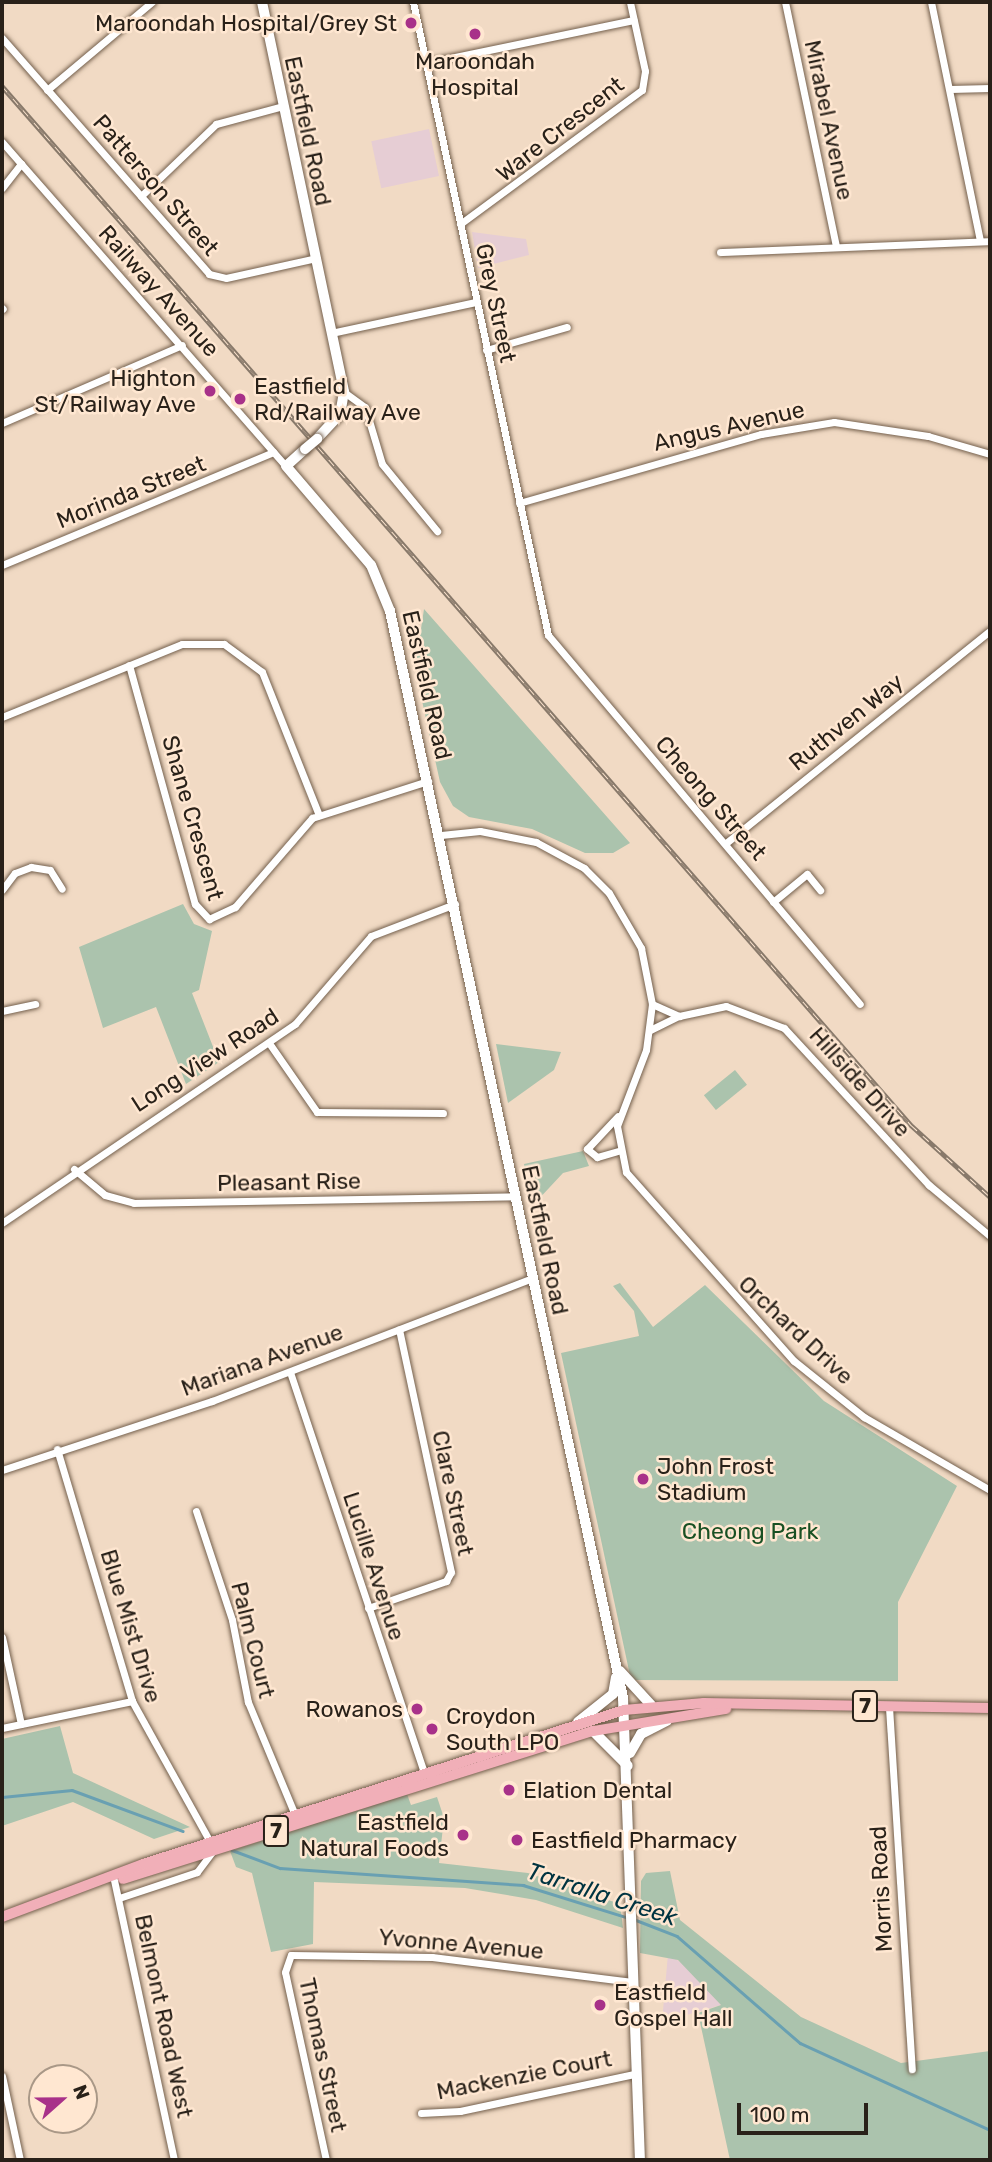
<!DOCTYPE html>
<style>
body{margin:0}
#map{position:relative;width:992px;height:2162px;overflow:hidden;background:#f1dac4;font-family:Rubik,sans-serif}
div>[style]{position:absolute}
.education>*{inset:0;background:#e6cdd4;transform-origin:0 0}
.green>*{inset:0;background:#abc3ad;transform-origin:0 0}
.stream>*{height:2.5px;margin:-1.25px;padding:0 1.25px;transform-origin:1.25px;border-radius:1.25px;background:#69a0b2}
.roads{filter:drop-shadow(0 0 2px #74604d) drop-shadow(0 0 2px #74604d)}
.minor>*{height:7px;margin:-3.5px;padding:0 3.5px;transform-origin:3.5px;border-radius:3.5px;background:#fff}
.secondary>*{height:10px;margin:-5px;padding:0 5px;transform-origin:5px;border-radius:5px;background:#fff}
.primary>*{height:10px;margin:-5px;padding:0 5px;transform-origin:5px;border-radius:5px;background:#f1afb8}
.rail>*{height:5px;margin-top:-2.5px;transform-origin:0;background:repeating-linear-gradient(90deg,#ffe7d1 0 8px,#88796a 0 16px);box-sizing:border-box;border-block:2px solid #88796a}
.bridges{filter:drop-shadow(0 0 2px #74604d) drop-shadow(0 0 2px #74604d)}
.secondary-bridge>*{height:10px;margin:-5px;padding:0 5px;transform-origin:5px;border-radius:5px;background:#fff}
.dots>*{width:19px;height:19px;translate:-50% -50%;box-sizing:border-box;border:4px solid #ffe7d1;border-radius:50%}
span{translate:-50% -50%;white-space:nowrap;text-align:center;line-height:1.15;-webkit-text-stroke:5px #ffe7d1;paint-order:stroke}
.shield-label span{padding:2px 5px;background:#ffe7d1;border:2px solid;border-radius:5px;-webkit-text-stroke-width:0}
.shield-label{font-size:21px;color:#292119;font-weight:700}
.poi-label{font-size:23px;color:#292119}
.right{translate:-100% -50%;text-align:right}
.left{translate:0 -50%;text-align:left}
.street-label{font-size:23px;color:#292119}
.park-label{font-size:23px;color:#195023}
.water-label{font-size:24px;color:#003441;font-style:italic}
.frame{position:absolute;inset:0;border:4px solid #292119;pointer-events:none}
.north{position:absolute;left:28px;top:2064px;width:70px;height:70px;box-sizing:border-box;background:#ffe7d1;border:2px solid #a99887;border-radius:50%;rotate:69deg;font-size:19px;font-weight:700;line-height:28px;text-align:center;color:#292119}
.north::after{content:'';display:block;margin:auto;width:24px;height:32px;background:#a83189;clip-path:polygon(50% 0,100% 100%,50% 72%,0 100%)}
.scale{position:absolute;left:737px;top:2103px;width:131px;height:32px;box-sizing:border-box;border:4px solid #292119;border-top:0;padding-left:9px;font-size:21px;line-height:24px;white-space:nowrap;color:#292119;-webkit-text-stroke:5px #ffe7d1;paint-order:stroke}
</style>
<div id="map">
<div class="education">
<div style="left:429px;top:129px;width:48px;height:59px;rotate:78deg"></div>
<div style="clip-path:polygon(472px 232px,526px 239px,529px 255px,478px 268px)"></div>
<div style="clip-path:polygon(668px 1954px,692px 1970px,721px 2005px,662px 2022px)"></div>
</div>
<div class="green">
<div style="clip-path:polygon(424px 609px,630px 843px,613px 853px,585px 853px,532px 829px,469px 817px,453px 806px,440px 782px,415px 669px)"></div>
<div style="clip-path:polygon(183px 904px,194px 924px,212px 931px,199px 990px,192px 993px,219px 1062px,186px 1084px,156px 1007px,103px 1028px,79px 947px)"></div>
<div style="clip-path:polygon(496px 1044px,561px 1052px,554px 1070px,508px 1103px)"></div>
<div style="left:735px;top:1070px;width:19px;height:40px;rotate:51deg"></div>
<div style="clip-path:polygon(583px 1151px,589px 1166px,563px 1173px,535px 1203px,529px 1198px,524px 1164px)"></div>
<div style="clip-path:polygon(620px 1283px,653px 1327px,705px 1285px,824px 1401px,957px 1486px,898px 1602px,898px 1681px,631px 1680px,561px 1353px,639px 1336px,634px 1311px,613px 1286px)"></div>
<div style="clip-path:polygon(60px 1726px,73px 1773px,190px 1827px,154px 1839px,73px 1802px,2px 1826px,2px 1739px)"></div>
<div style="clip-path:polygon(407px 1794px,411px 1805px,437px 1797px,444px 1818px,439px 1863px,528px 1873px,620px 1904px,623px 1928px,536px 1900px,465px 1888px,314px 1882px,313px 1944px,271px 1952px,252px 1873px,236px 1867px,230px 1851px)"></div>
<div style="clip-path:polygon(670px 1871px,680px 1920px,801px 2017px,901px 2063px,990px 2051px,990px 2160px,730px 2160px,698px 2013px,721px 2005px,678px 1960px,640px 1953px,641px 1881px,646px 1873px)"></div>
</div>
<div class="stream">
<div style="left:2px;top:1797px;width:70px;rotate:-5.7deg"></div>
<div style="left:72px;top:1790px;width:118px;rotate:20.3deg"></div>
<div style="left:232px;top:1850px;width:51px;rotate:20.6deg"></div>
<div style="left:280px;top:1868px;width:244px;rotate:4deg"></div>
<div style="left:523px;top:1885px;width:111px;rotate:17.3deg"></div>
<div style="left:636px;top:1920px;width:44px;rotate:21.3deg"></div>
<div style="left:677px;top:1936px;width:163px;rotate:41deg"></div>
<div style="left:800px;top:2043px;width:209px;rotate:24.6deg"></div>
</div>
<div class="roads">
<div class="minor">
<div style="left:413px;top:2px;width:647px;rotate:77.96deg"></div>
<div style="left:548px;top:635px;width:483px;rotate:49.8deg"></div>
<div style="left:785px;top:2px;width:249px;rotate:78.2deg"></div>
<div style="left:931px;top:2px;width:244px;rotate:78.4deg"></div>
<div style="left:2px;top:38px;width:314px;rotate:48.7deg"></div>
<div style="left:209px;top:274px;width:17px;rotate:13deg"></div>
<div style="left:226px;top:278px;width:92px;rotate:-12.5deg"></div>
<div style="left:426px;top:63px;width:212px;rotate:-11.7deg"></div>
<div style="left:950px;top:89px;width:40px;rotate:-1.4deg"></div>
<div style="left:47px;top:90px;width:137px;rotate:-40deg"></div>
<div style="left:2px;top:142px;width:431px;rotate:48.8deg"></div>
<div style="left:2px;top:188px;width:31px;rotate:-52deg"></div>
<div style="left:141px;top:196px;width:104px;rotate:-43.8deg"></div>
<div style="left:216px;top:124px;width:69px;rotate:-15deg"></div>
<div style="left:460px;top:224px;width:226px;rotate:-36.4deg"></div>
<div style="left:642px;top:90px;width:19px;rotate:-81deg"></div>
<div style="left:645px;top:71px;width:71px;rotate:-102.3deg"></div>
<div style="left:720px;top:252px;width:270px;rotate:-2.3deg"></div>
<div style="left:2px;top:308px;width:1px;rotate:45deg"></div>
<div style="left:331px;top:333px;width:148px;rotate:-12.1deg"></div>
<div style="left:486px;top:350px;width:84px;rotate:-15.9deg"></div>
<div style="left:344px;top:392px;width:26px;rotate:36deg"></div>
<div style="left:365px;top:407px;width:59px;rotate:73.4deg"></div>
<div style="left:382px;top:464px;width:87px;rotate:50.6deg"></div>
<div style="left:2px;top:423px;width:196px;rotate:-23.4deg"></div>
<div style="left:519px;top:503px;width:252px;rotate:-15.9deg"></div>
<div style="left:761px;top:434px;width:74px;rotate:-9.3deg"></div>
<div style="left:834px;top:422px;width:95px;rotate:8.5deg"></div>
<div style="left:928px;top:436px;width:65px;rotate:16.2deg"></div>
<div style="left:2px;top:565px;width:294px;rotate:-22.6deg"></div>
<div style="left:129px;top:665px;width:248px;rotate:74.6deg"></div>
<div style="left:195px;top:904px;width:21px;rotate:47deg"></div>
<div style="left:209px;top:919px;width:29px;rotate:-25deg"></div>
<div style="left:235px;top:907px;width:118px;rotate:-49.1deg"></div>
<div style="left:312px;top:818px;width:122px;rotate:-17.7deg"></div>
<div style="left:2px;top:717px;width:194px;rotate:-22.1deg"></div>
<div style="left:182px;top:644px;width:42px"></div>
<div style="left:224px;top:644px;width:47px;rotate:36.4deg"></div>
<div style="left:262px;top:672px;width:154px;rotate:68.3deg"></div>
<div style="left:441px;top:835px;width:39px;rotate:-6deg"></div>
<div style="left:480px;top:831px;width:57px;rotate:11.1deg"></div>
<div style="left:536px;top:842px;width:55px;rotate:28.4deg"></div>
<div style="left:584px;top:868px;width:35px;rotate:45deg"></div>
<div style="left:609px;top:893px;width:64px;rotate:59.8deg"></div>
<div style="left:641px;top:948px;width:57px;rotate:78.9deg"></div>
<div style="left:652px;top:1004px;width:46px;rotate:97.4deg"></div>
<div style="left:646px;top:1050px;width:81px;rotate:110.9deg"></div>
<div style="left:617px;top:1126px;width:47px;rotate:78.9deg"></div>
<div style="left:626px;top:1172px;width:253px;rotate:48.4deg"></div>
<div style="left:794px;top:1361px;width:90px;rotate:38.7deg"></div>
<div style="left:864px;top:1417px;width:146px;rotate:30.1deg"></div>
<div style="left:726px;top:843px;width:339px;rotate:-38.8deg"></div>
<div style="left:2px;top:890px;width:21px;rotate:-53deg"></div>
<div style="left:15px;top:873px;width:17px;rotate:-21deg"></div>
<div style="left:31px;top:867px;width:19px;rotate:9deg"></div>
<div style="left:50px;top:870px;width:22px;rotate:58deg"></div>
<div style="left:773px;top:902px;width:44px;rotate:-39.5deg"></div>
<div style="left:807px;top:874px;width:21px;rotate:51deg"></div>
<div style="left:652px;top:1004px;width:30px;rotate:24deg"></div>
<div style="left:679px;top:1016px;width:48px;rotate:-12deg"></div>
<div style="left:726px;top:1006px;width:62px;rotate:20.8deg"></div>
<div style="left:784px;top:1028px;width:214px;rotate:47.3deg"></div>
<div style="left:929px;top:1185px;width:80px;rotate:39.9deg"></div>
<div style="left:2px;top:1011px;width:34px;rotate:-12deg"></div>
<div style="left:650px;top:1030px;width:32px;rotate:-26deg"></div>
<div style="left:269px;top:1043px;width:84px;rotate:55.2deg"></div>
<div style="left:317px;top:1112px;width:126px;rotate:0.5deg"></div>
<div style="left:618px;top:1151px;width:22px;rotate:164deg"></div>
<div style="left:597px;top:1157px;width:13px;rotate:-141deg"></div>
<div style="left:587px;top:1149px;width:45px;rotate:-46.8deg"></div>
<div style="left:74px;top:1169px;width:40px;rotate:40deg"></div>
<div style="left:105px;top:1195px;width:30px;rotate:15deg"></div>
<div style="left:134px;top:1203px;width:382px;rotate:-1deg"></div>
<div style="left:2px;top:1223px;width:354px;rotate:-34.2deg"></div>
<div style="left:295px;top:1024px;width:116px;rotate:-49.2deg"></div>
<div style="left:371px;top:936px;width:90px;rotate:-20.9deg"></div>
<div style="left:290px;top:1372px;width:422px;rotate:71.5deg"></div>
<div style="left:57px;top:1449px;width:263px;rotate:73.4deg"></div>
<div style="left:132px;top:1701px;width:161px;rotate:61deg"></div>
<div style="left:2px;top:1470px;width:221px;rotate:-18.2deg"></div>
<div style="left:212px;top:1401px;width:344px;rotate:-21deg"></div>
<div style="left:196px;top:1511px;width:115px;rotate:71.7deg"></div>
<div style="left:232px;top:1620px;width:84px;rotate:79deg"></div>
<div style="left:248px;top:1702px;width:122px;rotate:67.4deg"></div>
<div style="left:368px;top:1608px;width:83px;rotate:-19.1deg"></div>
<div style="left:446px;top:1581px;width:10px;rotate:-61deg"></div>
<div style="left:451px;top:1572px;width:248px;rotate:-102.1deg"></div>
<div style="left:2px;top:1637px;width:89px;rotate:77.7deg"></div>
<div style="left:889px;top:1707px;width:363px;rotate:86.4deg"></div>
<div style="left:2px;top:1728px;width:133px;rotate:-11.7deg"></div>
<div style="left:114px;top:1880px;width:286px;rotate:77.9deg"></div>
<div style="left:119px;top:1898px;width:82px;rotate:-18.4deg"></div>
<div style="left:197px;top:1872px;width:26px;rotate:-53deg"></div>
<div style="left:2px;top:2076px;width:86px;rotate:77.9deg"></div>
<div style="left:421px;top:2113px;width:39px;rotate:-3deg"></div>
<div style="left:460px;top:2111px;width:178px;rotate:-12deg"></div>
<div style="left:326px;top:2160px;width:192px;rotate:-102.3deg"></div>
<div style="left:285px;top:1972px;width:18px;rotate:-71deg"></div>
<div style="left:291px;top:1955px;width:141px;rotate:0.8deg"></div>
<div style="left:432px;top:1957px;width:202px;rotate:7.1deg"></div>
</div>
<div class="secondary">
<div style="left:262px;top:2px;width:399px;rotate:78.1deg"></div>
<div style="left:344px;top:392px;width:22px;rotate:100deg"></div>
<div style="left:340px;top:414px;width:34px;rotate:133deg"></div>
<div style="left:305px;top:449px;width:25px;rotate:138deg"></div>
<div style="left:286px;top:466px;width:130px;rotate:49.4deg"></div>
<div style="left:371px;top:565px;width:50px;rotate:67.6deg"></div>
<div style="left:390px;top:611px;width:1112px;rotate:77.9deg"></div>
<div style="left:623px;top:1698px;width:462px;rotate:87.9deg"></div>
<div style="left:620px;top:1671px;width:46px;rotate:47.6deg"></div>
<div style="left:578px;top:1722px;width:45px;rotate:-38.7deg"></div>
<div style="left:613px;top:1694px;width:17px;rotate:-80deg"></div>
<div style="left:593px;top:1731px;width:49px;rotate:45deg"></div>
<div style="left:630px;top:1753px;width:22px;rotate:-60deg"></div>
<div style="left:641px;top:1734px;width:29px;rotate:-27deg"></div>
</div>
<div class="primary">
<div style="left:123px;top:1879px;width:493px;rotate:-17.5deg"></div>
<div style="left:593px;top:1731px;width:135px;rotate:-9.4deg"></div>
<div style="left:2px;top:1917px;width:151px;rotate:-20.6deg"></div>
<div style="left:143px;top:1864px;width:505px;rotate:-17.75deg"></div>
<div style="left:624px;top:1710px;width:80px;rotate:-5deg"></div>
<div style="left:704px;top:1703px;width:286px;rotate:1deg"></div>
</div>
</div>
<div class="rail">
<div style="left:2px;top:86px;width:1381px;rotate:48.82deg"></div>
<div style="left:911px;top:1125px;width:107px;rotate:42.3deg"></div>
</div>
<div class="bridges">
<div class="secondary-bridge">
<div style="left:305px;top:449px;width:16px;rotate:-40deg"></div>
</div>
</div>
<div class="dots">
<div style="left:411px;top:23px;background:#a83189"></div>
<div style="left:475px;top:34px;background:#a83189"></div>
<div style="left:210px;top:391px;background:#a83189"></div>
<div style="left:240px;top:399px;background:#a83189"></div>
<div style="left:643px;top:1479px;background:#a83189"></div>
<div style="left:417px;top:1709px;background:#a83189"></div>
<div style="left:432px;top:1729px;background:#a83189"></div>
<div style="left:509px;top:1790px;background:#a83189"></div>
<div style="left:463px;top:1835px;background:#a83189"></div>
<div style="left:517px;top:1840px;background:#a83189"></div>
<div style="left:600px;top:2005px;background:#a83189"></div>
</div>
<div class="shield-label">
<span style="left:865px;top:1706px">7</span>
<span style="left:276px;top:1831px">7</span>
</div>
<div class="poi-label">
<span class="right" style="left:397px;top:23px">Maroondah Hospital/Grey St</span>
<span style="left:475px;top:74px">Maroondah<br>Hospital</span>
<span class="right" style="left:196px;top:391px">Highton<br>St/Railway Ave</span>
<span class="left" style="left:254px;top:399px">Eastfield<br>Rd/Railway Ave</span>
<span class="left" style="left:657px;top:1479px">John Frost<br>Stadium</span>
<span class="right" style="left:403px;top:1709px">Rowanos</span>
<span class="left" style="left:446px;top:1729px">Croydon<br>South LPO</span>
<span class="left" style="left:523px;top:1790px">Elation Dental</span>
<span class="right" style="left:449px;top:1835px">Eastfield<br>Natural Foods</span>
<span class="left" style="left:531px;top:1840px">Eastfield Pharmacy</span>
<span class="left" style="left:614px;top:2005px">Eastfield<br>Gospel Hall</span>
</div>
<div class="street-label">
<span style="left:829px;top:120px;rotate:78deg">Mirabel Avenue</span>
<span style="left:560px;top:129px;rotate:-38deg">Ware Crescent</span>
<span style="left:308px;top:131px;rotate:78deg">Eastfield Road</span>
<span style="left:156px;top:185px;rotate:49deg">Patterson Street</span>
<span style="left:159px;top:291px;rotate:48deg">Railway Avenue</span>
<span style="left:496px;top:303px;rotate:78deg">Grey Street</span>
<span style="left:729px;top:426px;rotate:-13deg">Angus Avenue</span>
<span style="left:131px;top:492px;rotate:-22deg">Morinda Street</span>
<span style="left:427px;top:685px;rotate:77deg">Eastfield Road</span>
<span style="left:846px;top:722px;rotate:-39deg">Ruthven Way</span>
<span style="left:711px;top:798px;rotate:49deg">Cheong Street</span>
<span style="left:193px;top:818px;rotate:74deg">Shane Crescent</span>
<span style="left:205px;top:1060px;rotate:-33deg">Long View Road</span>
<span style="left:860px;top:1082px;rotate:48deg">Hillside Drive</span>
<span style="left:289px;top:1182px;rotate:-1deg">Pleasant Rise</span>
<span style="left:545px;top:1240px;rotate:78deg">Eastfield Road</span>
<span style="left:796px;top:1330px;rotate:43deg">Orchard Drive</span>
<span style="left:262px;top:1360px;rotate:-20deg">Mariana Avenue</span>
<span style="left:453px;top:1493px;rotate:78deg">Clare Street</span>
<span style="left:374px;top:1566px;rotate:72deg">Lucille Avenue</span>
<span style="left:131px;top:1626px;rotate:73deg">Blue Mist Drive</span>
<span style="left:253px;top:1640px;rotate:76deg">Palm Court</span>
<span style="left:881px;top:1889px;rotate:-93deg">Morris Road</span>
<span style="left:461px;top:1944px;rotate:5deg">Yvonne Avenue</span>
<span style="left:164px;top:2016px;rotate:78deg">Belmont Road West</span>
<span style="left:323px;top:2055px;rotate:78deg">Thomas Street</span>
<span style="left:524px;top:2075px;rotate:-11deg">Mackenzie Court</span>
</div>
<div class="park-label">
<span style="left:750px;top:1531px">Cheong Park</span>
</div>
<div class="water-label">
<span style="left:602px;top:1895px;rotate:18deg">Tarralla Creek</span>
</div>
<div class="frame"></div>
<div class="north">N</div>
<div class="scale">100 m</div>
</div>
